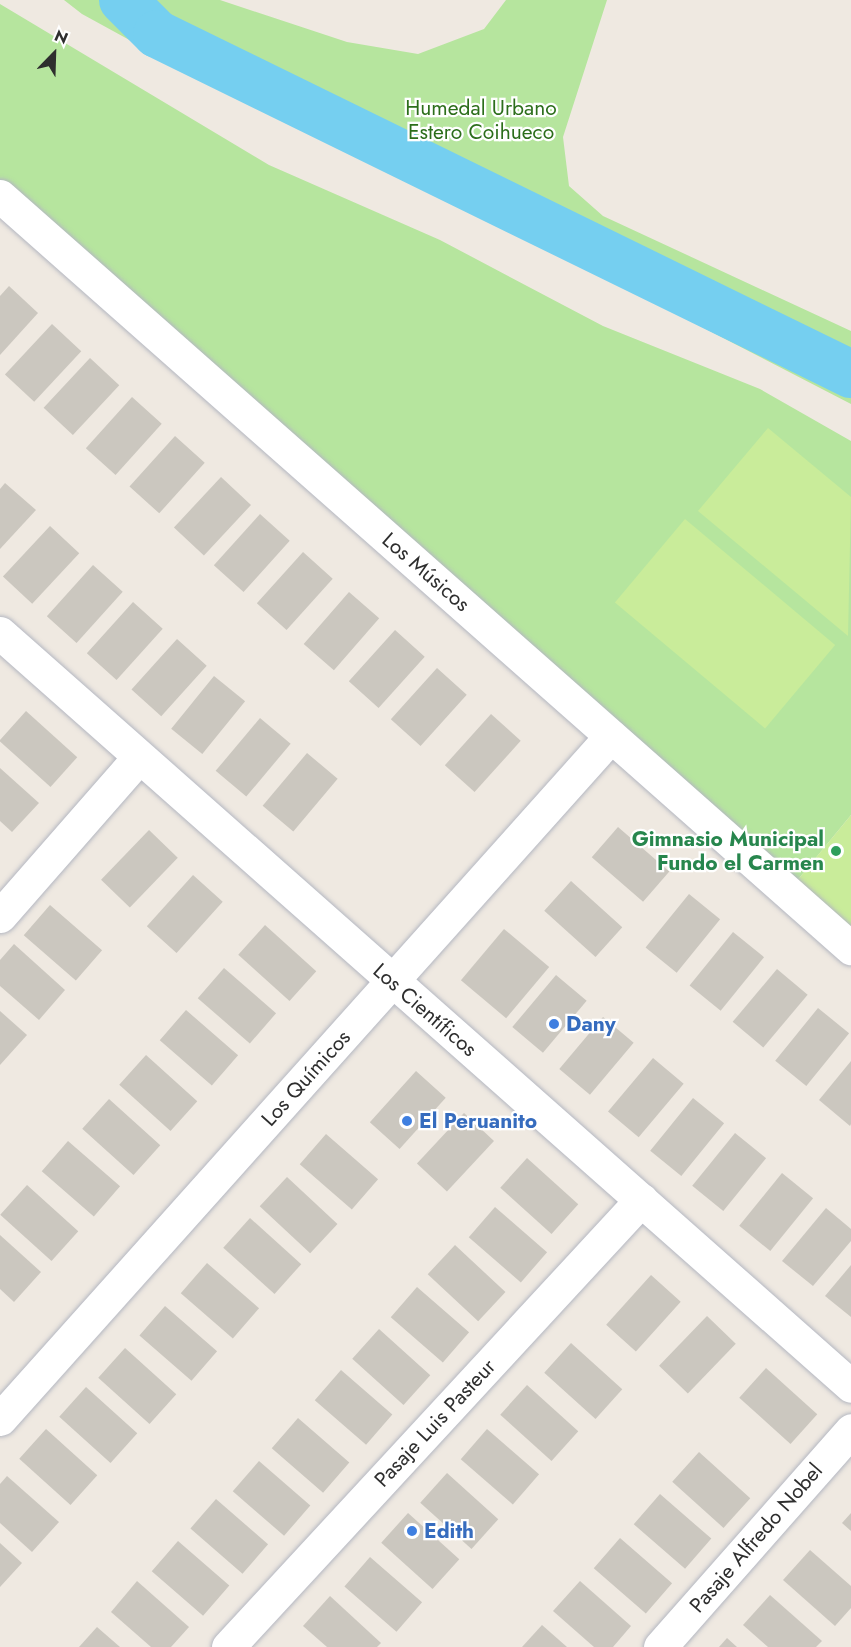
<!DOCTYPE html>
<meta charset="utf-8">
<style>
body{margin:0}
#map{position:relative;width:851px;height:1647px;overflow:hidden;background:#efe9e1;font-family:Jost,sans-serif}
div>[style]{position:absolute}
.green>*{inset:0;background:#b6e59e}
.pitch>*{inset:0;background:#c9ec9a;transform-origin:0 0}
.canal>*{height:48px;margin:-24px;padding:0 24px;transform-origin:24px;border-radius:24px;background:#75cff0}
.building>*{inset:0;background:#cbc7bf;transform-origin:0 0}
.roads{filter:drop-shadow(0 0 2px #b4b7c1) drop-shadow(0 0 2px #b4b7c1)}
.minor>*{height:33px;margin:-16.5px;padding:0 16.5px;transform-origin:16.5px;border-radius:16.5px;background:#fff}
.dots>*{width:16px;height:16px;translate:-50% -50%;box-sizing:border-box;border:3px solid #fff;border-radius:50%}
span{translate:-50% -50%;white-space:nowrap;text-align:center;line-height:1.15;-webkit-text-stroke:4.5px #fff;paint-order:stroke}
.park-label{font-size:21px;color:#2c6e1b}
.street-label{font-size:21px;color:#2e2e2e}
.leisure-label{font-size:21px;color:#27864d;font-weight:700}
.right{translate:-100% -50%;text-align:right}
.shop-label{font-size:21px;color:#366cbe;font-weight:700}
.left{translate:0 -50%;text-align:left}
.north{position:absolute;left:24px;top:24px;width:60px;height:60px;-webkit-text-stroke:4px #fff;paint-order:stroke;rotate:23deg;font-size:16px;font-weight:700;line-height:24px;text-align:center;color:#2e2e2e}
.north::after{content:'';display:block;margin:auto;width:21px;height:27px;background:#2e2e2e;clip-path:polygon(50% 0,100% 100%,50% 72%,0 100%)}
</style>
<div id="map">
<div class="green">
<div style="clip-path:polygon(64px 0,220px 0,347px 42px,418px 54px,484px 29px,506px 0,607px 0,563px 137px,569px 186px,603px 216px,851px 331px,851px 404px,394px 168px,228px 94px,82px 14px)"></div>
<div style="clip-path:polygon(0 4px,269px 165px,440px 240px,603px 326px,760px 389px,851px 441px,851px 815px,791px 888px,0 182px)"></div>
</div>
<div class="pitch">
<div style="clip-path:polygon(768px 428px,851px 497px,848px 636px,698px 511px)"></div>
<div style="left:685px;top:519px;width:196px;height:109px;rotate:40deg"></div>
<div style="clip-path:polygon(851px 815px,851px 937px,791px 888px)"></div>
</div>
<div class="canal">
<div style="left:123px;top:0;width:48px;rotate:45deg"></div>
<div style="left:157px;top:34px;width:773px;rotate:26.1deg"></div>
</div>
<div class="building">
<div style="clip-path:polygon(9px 286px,38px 313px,0 355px,0 296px)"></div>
<div style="left:52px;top:324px;width:40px;height:69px;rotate:43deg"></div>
<div style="left:90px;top:358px;width:40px;height:68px;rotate:43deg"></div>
<div style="left:132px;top:397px;width:40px;height:69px;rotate:42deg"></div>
<div style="left:175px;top:436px;width:40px;height:68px;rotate:42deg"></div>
<div style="left:221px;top:477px;width:41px;height:69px;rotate:43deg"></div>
<div style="clip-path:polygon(5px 483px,36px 510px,0 549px,0 489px)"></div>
<div style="left:260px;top:514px;width:40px;height:69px;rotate:42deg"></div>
<div style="left:50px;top:526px;width:40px;height:69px;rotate:43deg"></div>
<div style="left:303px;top:552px;width:40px;height:69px;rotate:42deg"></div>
<div style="left:93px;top:565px;width:40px;height:69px;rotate:42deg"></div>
<div style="left:349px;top:592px;width:40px;height:69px;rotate:41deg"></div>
<div style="left:133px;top:602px;width:40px;height:69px;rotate:42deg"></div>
<div style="left:395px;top:630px;width:40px;height:69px;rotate:42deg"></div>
<div style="left:177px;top:639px;width:40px;height:68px;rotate:42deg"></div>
<div style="left:437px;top:668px;width:40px;height:69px;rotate:42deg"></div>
<div style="left:214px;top:676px;width:40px;height:68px;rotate:39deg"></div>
<div style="left:26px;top:711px;width:69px;height:40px;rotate:42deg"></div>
<div style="left:491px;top:714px;width:40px;height:69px;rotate:42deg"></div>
<div style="left:260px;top:718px;width:40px;height:69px;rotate:40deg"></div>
<div style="left:307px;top:753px;width:40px;height:69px;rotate:40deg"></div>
<div style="clip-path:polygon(0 768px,39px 803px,12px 832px,0 821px)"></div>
<div style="left:618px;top:827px;width:68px;height:40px;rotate:41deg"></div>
<div style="left:149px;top:830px;width:40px;height:69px;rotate:44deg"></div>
<div style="left:193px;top:875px;width:40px;height:69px;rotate:42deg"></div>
<div style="left:571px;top:881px;width:69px;height:40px;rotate:42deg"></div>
<div style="left:689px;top:894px;width:40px;height:69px;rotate:39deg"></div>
<div style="left:50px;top:905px;width:69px;height:40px;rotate:41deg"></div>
<div style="left:265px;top:925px;width:69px;height:40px;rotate:42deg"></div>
<div style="left:504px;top:929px;width:59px;height:67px;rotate:40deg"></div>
<div style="left:733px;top:932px;width:40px;height:69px;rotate:39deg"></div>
<div style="clip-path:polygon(14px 944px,65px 990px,39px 1020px,0 986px,0 960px)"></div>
<div style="left:224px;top:968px;width:69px;height:40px;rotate:41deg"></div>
<div style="left:777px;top:969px;width:40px;height:69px;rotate:40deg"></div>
<div style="left:556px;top:975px;width:40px;height:68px;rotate:40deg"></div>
<div style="left:818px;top:1008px;width:40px;height:68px;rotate:39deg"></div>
<div style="left:186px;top:1010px;width:69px;height:40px;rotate:41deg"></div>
<div style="clip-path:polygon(0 1011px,27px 1035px,0 1065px)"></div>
<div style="left:603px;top:1017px;width:40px;height:68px;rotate:40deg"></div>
<div style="left:146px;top:1055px;width:69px;height:40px;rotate:42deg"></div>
<div style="left:653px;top:1058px;width:40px;height:70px;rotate:40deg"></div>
<div style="clip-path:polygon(851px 1061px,851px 1124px,850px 1126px,819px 1100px)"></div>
<div style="left:416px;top:1071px;width:40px;height:69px;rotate:42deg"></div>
<div style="left:693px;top:1098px;width:40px;height:68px;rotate:39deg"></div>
<div style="left:109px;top:1099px;width:69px;height:40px;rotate:42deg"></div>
<div style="left:464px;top:1113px;width:41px;height:69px;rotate:43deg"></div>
<div style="left:735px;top:1133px;width:40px;height:68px;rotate:39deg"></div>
<div style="left:326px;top:1134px;width:69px;height:40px;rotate:41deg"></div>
<div style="left:68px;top:1141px;width:69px;height:40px;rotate:41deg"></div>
<div style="left:527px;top:1158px;width:69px;height:40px;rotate:42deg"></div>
<div style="left:782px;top:1173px;width:40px;height:68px;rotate:39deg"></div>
<div style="left:287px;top:1177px;width:69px;height:40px;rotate:43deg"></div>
<div style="left:27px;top:1185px;width:69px;height:40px;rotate:42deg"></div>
<div style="left:495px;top:1207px;width:69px;height:40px;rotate:41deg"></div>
<div style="clip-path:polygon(826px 1208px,851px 1229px,851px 1241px,813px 1286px,782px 1261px)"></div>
<div style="left:250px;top:1218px;width:69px;height:40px;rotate:42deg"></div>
<div style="clip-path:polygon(0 1235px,41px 1272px,14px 1302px,0 1289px)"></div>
<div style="left:455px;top:1245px;width:69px;height:40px;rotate:43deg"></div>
<div style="left:207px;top:1263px;width:69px;height:40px;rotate:41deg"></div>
<div style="clip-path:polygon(851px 1265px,851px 1317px,825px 1296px)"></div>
<div style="left:651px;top:1275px;width:40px;height:67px;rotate:42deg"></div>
<div style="left:417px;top:1287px;width:69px;height:40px;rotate:41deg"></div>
<div style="left:165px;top:1306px;width:69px;height:39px;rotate:41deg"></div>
<div style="left:707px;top:1316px;width:40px;height:69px;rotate:44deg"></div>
<div style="left:379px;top:1329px;width:69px;height:40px;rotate:42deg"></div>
<div style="left:571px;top:1343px;width:69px;height:40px;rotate:42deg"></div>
<div style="left:125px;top:1348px;width:69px;height:40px;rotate:42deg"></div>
<div style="left:766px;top:1368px;width:69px;height:40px;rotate:42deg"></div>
<div style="left:341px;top:1370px;width:68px;height:40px;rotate:41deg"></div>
<div style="left:527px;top:1385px;width:69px;height:40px;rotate:42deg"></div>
<div style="left:86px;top:1387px;width:69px;height:40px;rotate:42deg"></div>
<div style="left:298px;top:1418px;width:68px;height:40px;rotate:41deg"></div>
<div style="left:46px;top:1429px;width:69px;height:40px;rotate:42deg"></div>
<div style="left:487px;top:1429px;width:69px;height:40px;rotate:41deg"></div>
<div style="left:699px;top:1452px;width:69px;height:40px;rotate:42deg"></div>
<div style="left:259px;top:1461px;width:68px;height:40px;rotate:41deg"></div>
<div style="left:447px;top:1473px;width:69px;height:40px;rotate:42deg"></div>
<div style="clip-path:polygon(7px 1476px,59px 1522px,32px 1552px,0 1523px,0 1484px)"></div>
<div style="left:660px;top:1494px;width:68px;height:40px;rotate:41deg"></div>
<div style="left:216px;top:1499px;width:69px;height:39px;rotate:41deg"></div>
<div style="left:408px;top:1513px;width:69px;height:40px;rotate:42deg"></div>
<div style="clip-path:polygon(851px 1513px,851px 1531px,842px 1523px)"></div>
<div style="left:620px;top:1538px;width:69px;height:40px;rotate:41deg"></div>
<div style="left:178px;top:1541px;width:68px;height:40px;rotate:41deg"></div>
<div style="clip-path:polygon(0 1543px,22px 1563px,0 1587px)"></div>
<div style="clip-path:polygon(810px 1550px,851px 1586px,851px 1608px,835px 1626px,783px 1580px)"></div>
<div style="left:370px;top:1557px;width:69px;height:39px;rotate:41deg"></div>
<div style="clip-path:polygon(137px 1581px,189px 1627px,171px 1647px,151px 1647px,111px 1612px)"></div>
<div style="clip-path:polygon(580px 1581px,631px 1626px,613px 1647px,594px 1647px,553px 1611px)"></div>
<div style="clip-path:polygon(770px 1595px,822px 1641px,816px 1647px,768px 1647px,743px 1625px)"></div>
<div style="clip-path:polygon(330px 1596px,381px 1643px,377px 1647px,327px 1647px,303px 1626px)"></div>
<div style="clip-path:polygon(542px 1625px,567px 1647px,522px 1647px)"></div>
<div style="clip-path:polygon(97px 1627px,120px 1647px,79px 1647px)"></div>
<div style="clip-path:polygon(727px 1638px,737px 1647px,719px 1647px)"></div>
</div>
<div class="roads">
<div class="minor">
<div style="left:0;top:196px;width:1136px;rotate:41.47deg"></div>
<div style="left:0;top:633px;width:1136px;rotate:41.5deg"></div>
<div style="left:0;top:916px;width:211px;rotate:-48.8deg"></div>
<div style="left:0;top:1419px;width:916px;rotate:-48.18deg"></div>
<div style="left:228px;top:1647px;width:609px;rotate:-47.26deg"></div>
<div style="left:660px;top:1647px;width:289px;rotate:-48.6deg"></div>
</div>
</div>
<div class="dots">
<div style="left:836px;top:851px;background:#2e9e5b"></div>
<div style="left:554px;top:1024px;background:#3f7fe0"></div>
<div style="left:407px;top:1121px;background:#3f7fe0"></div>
<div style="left:412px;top:1531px;background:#3f7fe0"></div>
</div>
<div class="park-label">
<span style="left:481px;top:120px">Humedal Urbano<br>Estero Coihueco</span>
</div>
<div class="street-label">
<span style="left:426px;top:572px;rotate:41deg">Los Músicos</span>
<span style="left:425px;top:1010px;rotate:41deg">Los Científicos</span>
<span style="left:306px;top:1078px;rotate:-48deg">Los Químicos</span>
<span style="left:435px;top:1423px;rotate:-47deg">Pasaje Luis Pasteur</span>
<span style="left:756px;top:1538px;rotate:-49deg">Pasaje Alfredo Nobel</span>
</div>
<div class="leisure-label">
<span class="right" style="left:824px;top:851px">Gimnasio Municipal<br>Fundo el Carmen</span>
</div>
<div class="shop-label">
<span class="left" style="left:566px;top:1024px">Dany</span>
<span class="left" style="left:419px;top:1121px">El Peruanito</span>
<span class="left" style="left:424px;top:1531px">Edith</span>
</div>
<div class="north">N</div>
</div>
